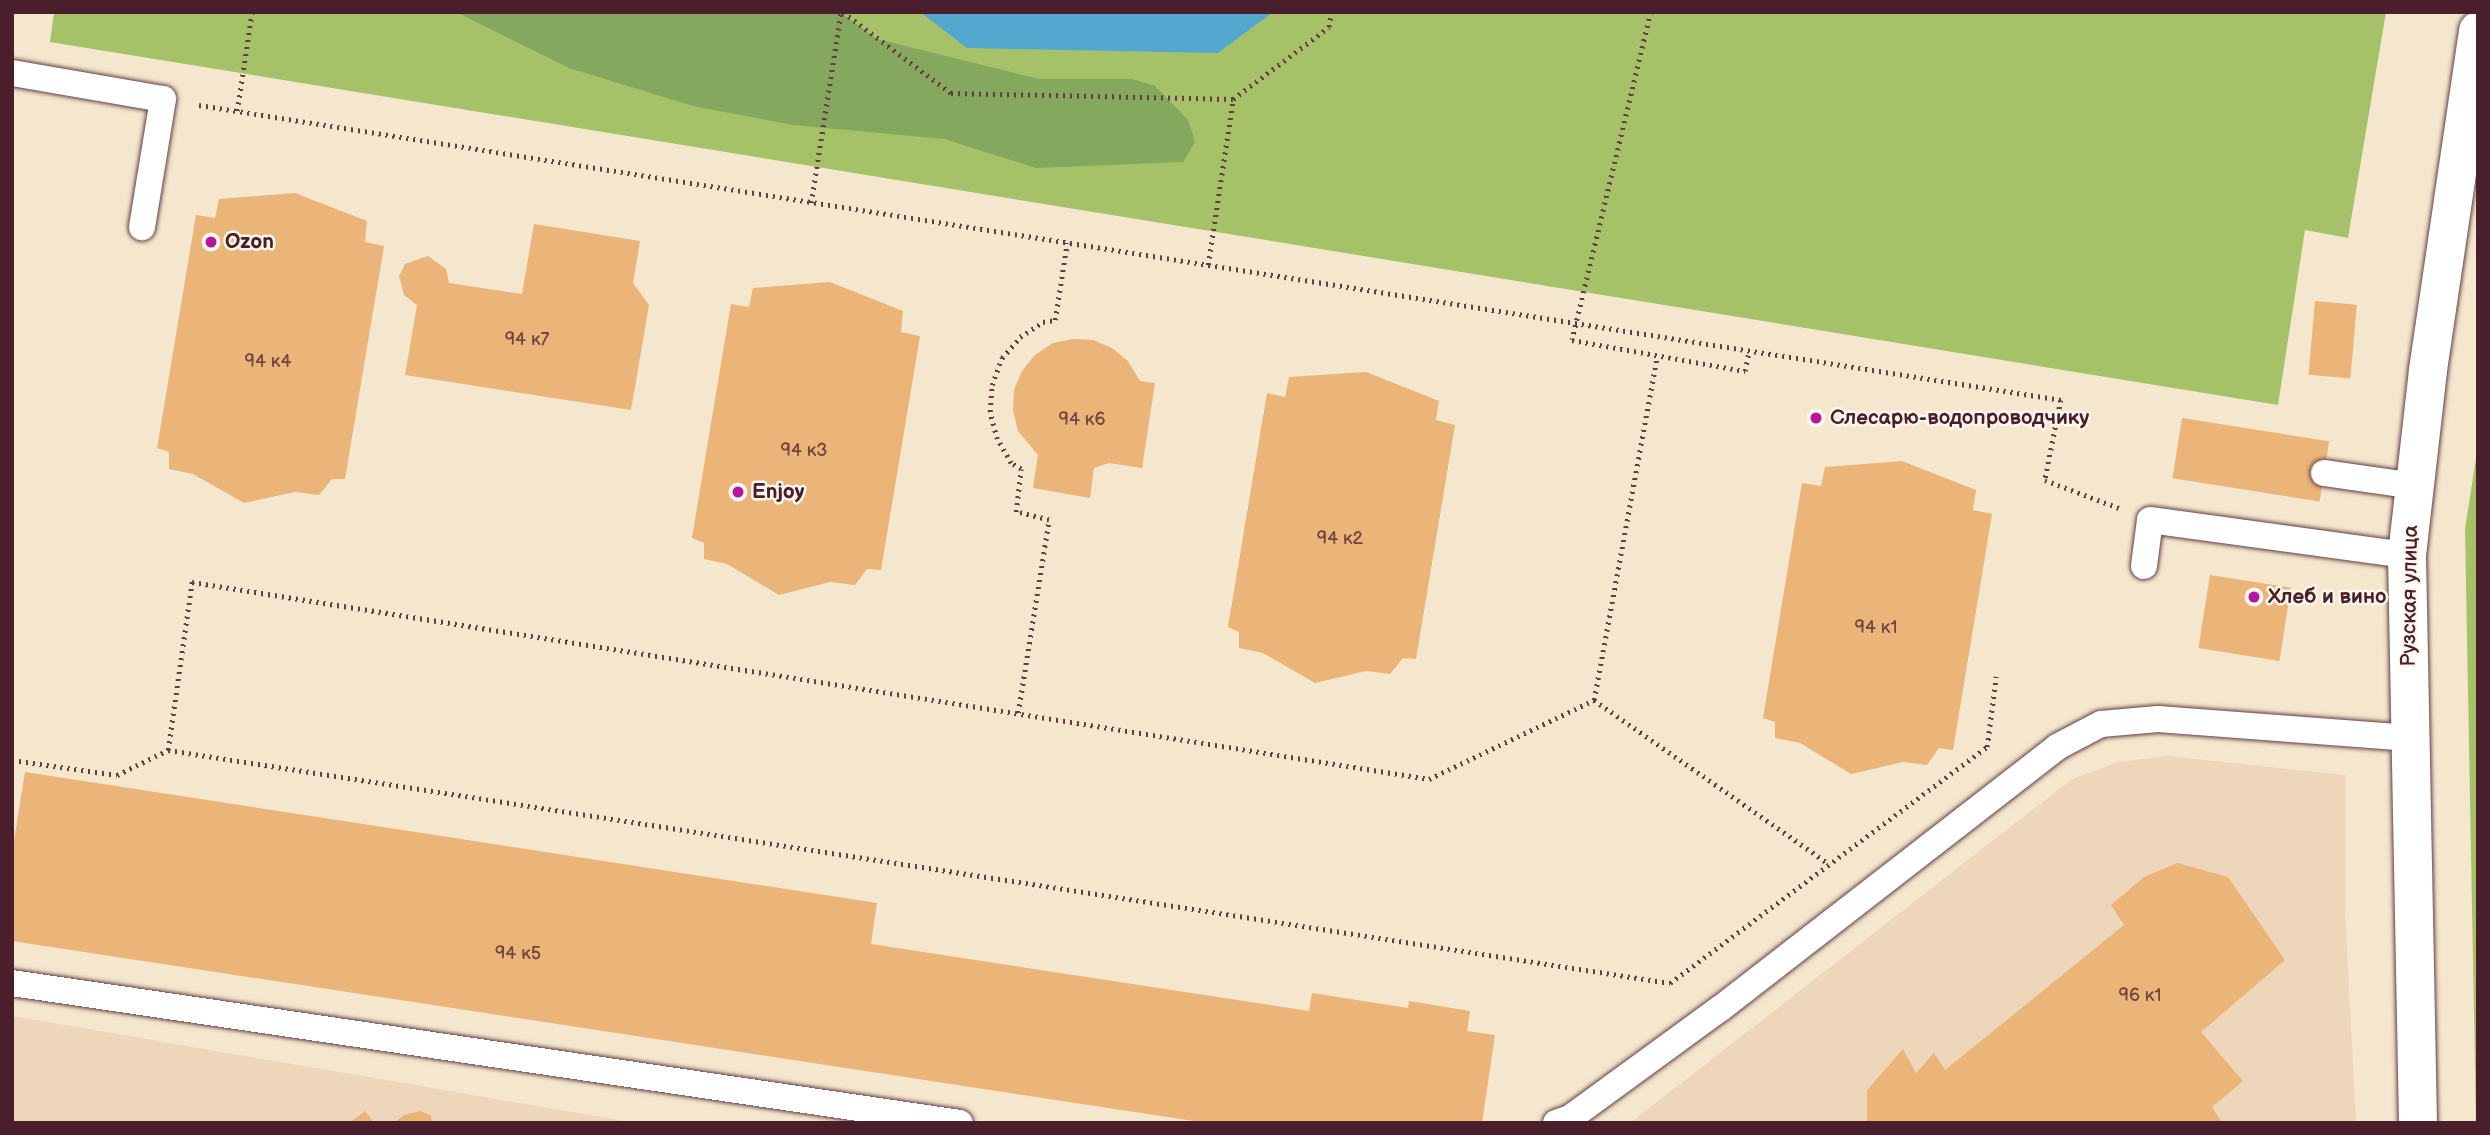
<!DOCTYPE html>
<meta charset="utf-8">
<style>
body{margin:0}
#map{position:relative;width:2490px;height:1135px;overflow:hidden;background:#f4e7ce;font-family:"Balsamiq Sans",sans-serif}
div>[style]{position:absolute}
.built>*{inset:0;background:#eed6bb}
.green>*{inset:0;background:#a6c269}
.forest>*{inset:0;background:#84a85d}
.water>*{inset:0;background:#54a7cf}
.building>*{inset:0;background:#ebb478;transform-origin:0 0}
.path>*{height:4.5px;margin-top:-2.25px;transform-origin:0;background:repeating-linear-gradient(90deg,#643d43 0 2px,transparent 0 7px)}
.roads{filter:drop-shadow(0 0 2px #643d43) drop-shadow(0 0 2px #643d43)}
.service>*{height:26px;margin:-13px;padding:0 13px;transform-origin:13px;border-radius:13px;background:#fff}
.tertiary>*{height:38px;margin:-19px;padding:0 19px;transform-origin:19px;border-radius:19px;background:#fff}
.dots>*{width:19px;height:19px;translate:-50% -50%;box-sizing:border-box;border:4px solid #fbf7ec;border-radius:50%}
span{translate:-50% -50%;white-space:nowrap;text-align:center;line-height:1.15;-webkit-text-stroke:5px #fbf7ec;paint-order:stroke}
.number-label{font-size:18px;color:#72443e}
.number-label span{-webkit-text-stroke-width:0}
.poi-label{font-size:21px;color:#4a1f2b;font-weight:700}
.left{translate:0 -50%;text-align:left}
.street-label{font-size:21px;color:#4a1f2b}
.frame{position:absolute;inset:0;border:14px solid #4a1f2b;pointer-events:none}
</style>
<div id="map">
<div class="built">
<div style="clip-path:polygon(2168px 756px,2345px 775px,2345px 911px,2356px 1123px,1630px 1123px,2072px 779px,2118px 762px)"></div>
<div style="clip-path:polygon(12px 1016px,637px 1123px,12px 1123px)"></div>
</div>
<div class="green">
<div style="clip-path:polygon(54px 12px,2386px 12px,2348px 238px,2305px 230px,2278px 405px,50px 42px)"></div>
<div style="clip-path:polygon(2478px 445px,2478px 1123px,2476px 1123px,2465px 529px)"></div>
</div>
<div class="forest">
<div style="clip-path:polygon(456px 12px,840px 12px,877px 39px,1039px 79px,1132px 79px,1155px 86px,1188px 120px,1195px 142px,1183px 162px,1036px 168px,944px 139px,793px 125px,693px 106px,569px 68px)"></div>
</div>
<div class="water">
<div style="clip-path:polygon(920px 12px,1273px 12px,1218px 53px,967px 48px)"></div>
</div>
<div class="building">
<div style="clip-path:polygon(295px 193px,367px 221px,365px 242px,384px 246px,345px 479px,332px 479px,319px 495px,295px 492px,244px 503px,193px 474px,169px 469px,169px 452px,157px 448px,196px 215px,215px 218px,219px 199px)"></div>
<div style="clip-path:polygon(534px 224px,640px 241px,633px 283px,649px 305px,631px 410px,405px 375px,417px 305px,404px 295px,399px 276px,405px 264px,428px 256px,446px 269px,449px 283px,522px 294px)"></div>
<div style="clip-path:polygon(830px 282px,903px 311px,901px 332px,920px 336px,881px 570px,867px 569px,855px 585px,830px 582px,779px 595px,727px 564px,704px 559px,704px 543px,692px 538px,709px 435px,731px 304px,749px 307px,753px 288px)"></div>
<div style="left:2315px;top:301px;width:42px;height:74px;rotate:5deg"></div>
<div style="clip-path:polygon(1073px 339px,1093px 340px,1112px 348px,1128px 361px,1140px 381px,1155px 383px,1142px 468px,1109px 463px,1094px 468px,1090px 498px,1033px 488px,1038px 455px,1018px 431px,1013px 410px,1014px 390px,1022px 371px,1035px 355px,1053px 343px)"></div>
<div style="clip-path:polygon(1366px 372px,1439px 401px,1436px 420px,1455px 425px,1416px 659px,1403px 658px,1390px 674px,1366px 671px,1315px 683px,1263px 653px,1239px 648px,1239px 632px,1228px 627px,1267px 393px,1285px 397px,1289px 377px)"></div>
<div style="left:2182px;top:418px;width:149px;height:61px;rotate:9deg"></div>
<div style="clip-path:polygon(1902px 461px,1976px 490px,1973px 510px,1992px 514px,1953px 750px,1939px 748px,1927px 765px,1903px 762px,1851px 774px,1800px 743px,1775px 738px,1775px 722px,1763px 718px,1802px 483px,1821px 486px,1825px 467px)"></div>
<div style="left:2210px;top:575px;width:82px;height:74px;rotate:9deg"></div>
<div style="clip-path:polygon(25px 772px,877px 903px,871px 944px,1309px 1011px,1312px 993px,1408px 1008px,1409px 1001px,1470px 1011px,1467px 1031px,1495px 1035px,1482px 1123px,1207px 1123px,12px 941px,12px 853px)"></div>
<div style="clip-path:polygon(2177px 863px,2228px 877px,2285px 960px,2201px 1032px,2243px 1081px,2212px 1107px,2222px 1123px,1867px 1123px,1867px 1090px,1903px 1049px,1916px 1073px,1934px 1053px,1945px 1070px,2124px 925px,2111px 905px,2144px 877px)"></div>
<div style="clip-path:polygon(365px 1111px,374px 1123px,349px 1123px)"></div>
<div style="clip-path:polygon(420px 1111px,430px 1115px,433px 1123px,394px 1123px,404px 1115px)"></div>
</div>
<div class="path">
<div style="left:843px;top:12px;width:135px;rotate:36.9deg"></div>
<div style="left:951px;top:93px;width:282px;rotate:1.2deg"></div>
<div style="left:1233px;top:99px;width:120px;rotate:-36.9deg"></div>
<div style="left:1329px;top:27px;width:15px;rotate:-82deg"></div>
<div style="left:1651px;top:12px;width:337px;rotate:103.5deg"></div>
<div style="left:1572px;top:340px;width:176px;rotate:10.2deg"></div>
<div style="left:1745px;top:371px;width:20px;rotate:-79deg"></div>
<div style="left:199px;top:105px;width:1885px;rotate:9deg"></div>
<div style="left:2061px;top:400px;width:82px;rotate:101.3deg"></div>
<div style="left:2045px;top:480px;width:79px;rotate:20.7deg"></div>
<div style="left:237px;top:111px;width:100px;rotate:-81.4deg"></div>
<div style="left:811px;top:203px;width:193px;rotate:-81.1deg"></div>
<div style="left:1208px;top:265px;width:168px;rotate:-81.4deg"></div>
<div style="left:1594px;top:700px;width:350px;rotate:-79.6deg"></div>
<div style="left:1594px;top:700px;width:287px;rotate:34.9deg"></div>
<div style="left:1018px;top:713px;width:195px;rotate:-80.9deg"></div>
<div style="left:1049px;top:520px;width:34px;rotate:-166deg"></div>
<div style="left:1016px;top:512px;width:43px;rotate:-83.4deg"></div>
<div style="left:1021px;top:469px;width:12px;rotate:-149deg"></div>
<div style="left:1011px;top:463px;width:28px;rotate:-120deg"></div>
<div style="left:997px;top:439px;width:28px;rotate:-105deg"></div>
<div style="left:990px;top:412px;width:27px;rotate:-86deg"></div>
<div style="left:992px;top:385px;width:29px;rotate:-70deg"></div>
<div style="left:1002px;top:358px;width:28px;rotate:-49deg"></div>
<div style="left:1020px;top:337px;width:27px;rotate:-33deg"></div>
<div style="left:1043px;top:322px;width:12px;rotate:-9deg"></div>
<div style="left:1055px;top:320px;width:78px;rotate:-81.1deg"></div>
<div style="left:168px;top:750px;width:170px;rotate:-81.9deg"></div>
<div style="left:192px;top:582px;width:1253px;rotate:9.05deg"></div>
<div style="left:1429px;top:779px;width:183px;rotate:-25.6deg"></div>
<div style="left:12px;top:760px;width:106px;rotate:8.1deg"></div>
<div style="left:117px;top:775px;width:57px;rotate:-26.1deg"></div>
<div style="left:168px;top:750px;width:1520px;rotate:8.82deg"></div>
<div style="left:1670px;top:983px;width:395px;rotate:-36.7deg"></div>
<div style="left:1987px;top:747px;width:71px;rotate:-82.7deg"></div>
</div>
<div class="roads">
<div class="service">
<div style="left:12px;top:73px;width:153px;rotate:9.8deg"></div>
<div style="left:163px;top:99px;width:130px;rotate:99.3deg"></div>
<div style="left:2324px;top:473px;width:92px;rotate:8.1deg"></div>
<div style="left:2144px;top:566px;width:46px;rotate:-82.6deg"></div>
<div style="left:2150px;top:520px;width:259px;rotate:7.8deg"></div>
<div style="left:12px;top:983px;width:958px;rotate:8.4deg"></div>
<div style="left:1556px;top:1123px;width:15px;rotate:-20deg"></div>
<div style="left:1570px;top:1118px;width:187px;rotate:-36.1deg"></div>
<div style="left:1721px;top:1008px;width:425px;rotate:-37.8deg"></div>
<div style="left:2057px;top:747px;width:50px;rotate:-27.6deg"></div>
<div style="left:2101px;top:724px;width:57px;rotate:-5deg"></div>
<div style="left:2158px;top:719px;width:253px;rotate:4.3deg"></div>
</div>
<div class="tertiary">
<div style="left:2418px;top:1123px;width:568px;rotate:-91.11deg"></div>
<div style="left:2407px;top:555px;width:186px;rotate:-83.5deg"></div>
<div style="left:2428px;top:370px;width:343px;rotate:-81.6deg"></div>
</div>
</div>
<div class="dots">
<div style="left:211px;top:242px;background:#b5179e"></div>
<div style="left:1816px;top:418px;background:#b5179e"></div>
<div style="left:738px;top:492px;background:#b5179e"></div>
<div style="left:2254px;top:597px;background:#b5179e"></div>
</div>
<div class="number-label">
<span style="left:527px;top:340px">94 к7</span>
<span style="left:268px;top:362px">94 к4</span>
<span style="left:1082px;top:420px">94 к6</span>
<span style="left:804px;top:451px">94 к3</span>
<span style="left:1340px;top:539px">94 к2</span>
<span style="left:1876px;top:628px">94 к1</span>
<span style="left:518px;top:954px">94 к5</span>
<span style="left:2140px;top:996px">96 к1</span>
</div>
<div class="poi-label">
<span class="left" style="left:225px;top:242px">Ozon</span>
<span class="left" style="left:1830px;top:418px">Слесарю-водопроводчику</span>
<span class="left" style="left:752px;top:492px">Enjoy</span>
<span class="left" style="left:2268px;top:597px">Хлеб и вино</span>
</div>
<div class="street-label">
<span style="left:2410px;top:596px;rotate:-89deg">Рузская улица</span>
</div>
<div class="frame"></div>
</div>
